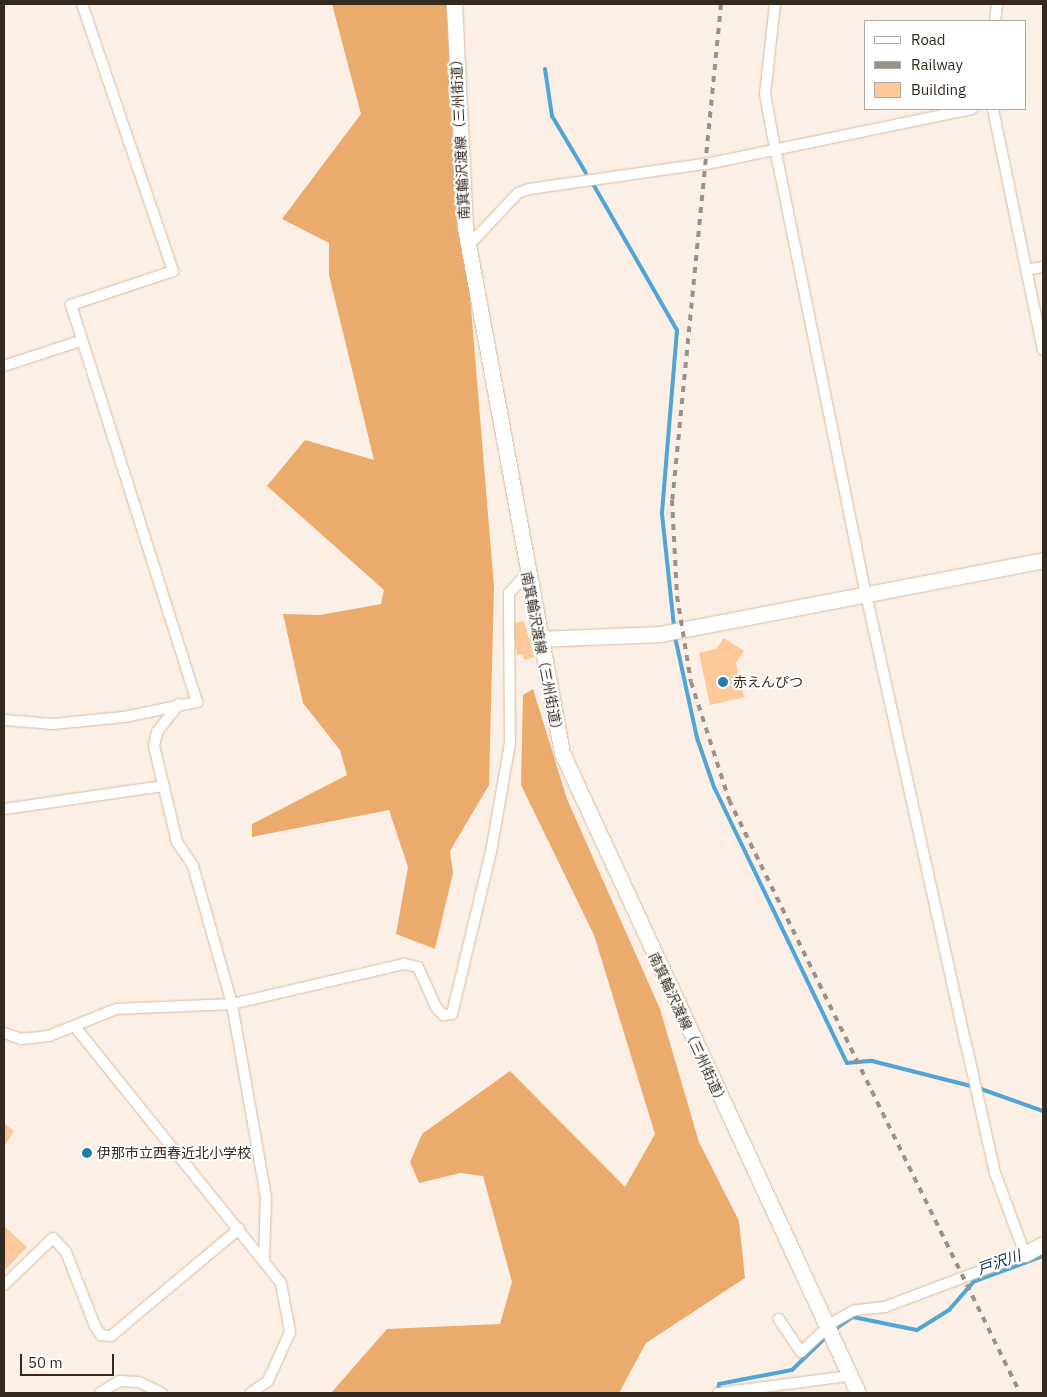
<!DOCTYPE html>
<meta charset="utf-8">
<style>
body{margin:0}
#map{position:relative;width:1047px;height:1397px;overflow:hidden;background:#fcf0e6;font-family:"IBM Plex Sans","Noto Sans JP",sans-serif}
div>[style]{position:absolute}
.forest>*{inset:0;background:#eaab6d}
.stream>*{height:4px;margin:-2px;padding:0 2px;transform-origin:2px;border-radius:2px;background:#51a5d5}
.building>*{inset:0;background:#fdc999}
.roads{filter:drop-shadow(0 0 1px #d7bba2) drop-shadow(0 0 1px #d7bba2)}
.street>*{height:10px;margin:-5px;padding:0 5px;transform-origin:5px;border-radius:5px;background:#fff}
.secondary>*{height:15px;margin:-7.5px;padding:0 7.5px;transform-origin:7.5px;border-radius:7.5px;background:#fff}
.rail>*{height:4px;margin-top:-2px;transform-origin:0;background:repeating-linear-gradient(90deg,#9c9187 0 6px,transparent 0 12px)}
.dots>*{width:14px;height:14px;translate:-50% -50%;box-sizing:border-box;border:2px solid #fff;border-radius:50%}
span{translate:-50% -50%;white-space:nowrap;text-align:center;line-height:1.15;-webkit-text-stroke:4px #fff;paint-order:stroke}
.street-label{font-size:14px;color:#34291f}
.poi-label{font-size:14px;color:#34291f}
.left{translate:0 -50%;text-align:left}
.water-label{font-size:15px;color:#0f3549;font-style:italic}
.frame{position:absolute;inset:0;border:5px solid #34291f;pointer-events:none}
.legend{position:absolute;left:864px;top:20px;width:162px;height:90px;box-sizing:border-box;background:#fff;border:1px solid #aea9a5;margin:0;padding:6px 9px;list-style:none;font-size:15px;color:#34291f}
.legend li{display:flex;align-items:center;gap:10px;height:25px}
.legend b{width:25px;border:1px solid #aea9a5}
.scale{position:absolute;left:20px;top:1354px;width:94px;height:22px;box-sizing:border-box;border:2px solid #34291f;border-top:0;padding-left:6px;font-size:15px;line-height:18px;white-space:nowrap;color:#34291f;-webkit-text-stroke:4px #fff;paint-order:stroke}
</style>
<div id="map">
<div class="forest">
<div style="clip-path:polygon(332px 4px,446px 4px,494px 587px,489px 785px,450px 851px,453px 873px,435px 949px,396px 934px,408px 867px,389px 810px,252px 837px,252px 824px,347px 775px,340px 750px,303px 703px,283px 614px,320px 615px,381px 604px,384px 590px,267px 486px,305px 440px,374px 460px,329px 275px,329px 243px,282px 219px,361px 114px)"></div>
<div style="clip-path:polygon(533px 689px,567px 799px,660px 1009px,699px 1142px,739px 1221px,745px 1278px,646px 1343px,619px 1393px,331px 1393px,387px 1329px,500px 1324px,512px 1282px,483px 1176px,460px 1173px,419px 1183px,410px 1162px,422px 1134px,510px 1071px,625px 1187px,655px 1134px,594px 935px,521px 785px,523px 695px)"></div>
</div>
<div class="stream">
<div style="left:545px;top:69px;width:48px;rotate:81.5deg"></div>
<div style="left:552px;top:116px;width:66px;rotate:59.2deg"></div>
<div style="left:593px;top:184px;width:168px;rotate:60.1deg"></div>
<div style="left:677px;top:330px;width:185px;rotate:94.7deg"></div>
<div style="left:662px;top:514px;width:114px;rotate:83.9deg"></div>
<div style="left:675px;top:637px;width:103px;rotate:77.7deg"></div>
<div style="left:697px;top:738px;width:52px;rotate:70.9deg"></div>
<div style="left:714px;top:787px;width:306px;rotate:64.3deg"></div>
<div style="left:847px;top:1063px;width:25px;rotate:-5deg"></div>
<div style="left:872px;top:1061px;width:102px;rotate:14.2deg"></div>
<div style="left:981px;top:1089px;width:66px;rotate:19.5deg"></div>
<div style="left:835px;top:1329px;width:22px;rotate:-34deg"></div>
<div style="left:853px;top:1317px;width:65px;rotate:11.5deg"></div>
<div style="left:917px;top:1330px;width:38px;rotate:-32deg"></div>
<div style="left:949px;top:1310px;width:37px;rotate:-49deg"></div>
<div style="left:973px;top:1282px;width:75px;rotate:-20.4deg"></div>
<div style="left:718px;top:1391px;width:7px;rotate:-82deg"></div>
<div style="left:719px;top:1384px;width:74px;rotate:-10.9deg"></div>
<div style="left:792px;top:1370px;width:46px;rotate:-44.1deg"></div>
</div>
<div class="building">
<div style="clip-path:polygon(524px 621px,534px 657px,524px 660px,523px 654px,517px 655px,513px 631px,515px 623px)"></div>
<div style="clip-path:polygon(724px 638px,744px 651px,736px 663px,744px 697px,710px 705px,699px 653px,716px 649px)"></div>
<div style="clip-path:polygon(4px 1123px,14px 1131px,4px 1147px)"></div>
<div style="clip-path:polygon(4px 1226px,27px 1247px,4px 1271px)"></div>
</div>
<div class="roads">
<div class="street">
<div style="left:775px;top:4px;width:91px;rotate:96.3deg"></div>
<div style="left:765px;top:94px;width:55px;rotate:79.5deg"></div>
<div style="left:775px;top:148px;width:455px;rotate:78.5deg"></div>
<div style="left:866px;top:594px;width:465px;rotate:77.5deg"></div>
<div style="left:967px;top:1048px;width:128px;rotate:77.4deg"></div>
<div style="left:995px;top:1173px;width:86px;rotate:69.7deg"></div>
<div style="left:1025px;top:1254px;width:150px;rotate:159.3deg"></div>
<div style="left:885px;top:1307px;width:30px;rotate:174deg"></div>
<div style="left:855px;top:1310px;width:25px;rotate:151deg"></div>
<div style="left:833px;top:1322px;width:44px;rotate:136.8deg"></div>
<div style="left:801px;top:1352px;width:40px;rotate:-124deg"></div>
<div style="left:995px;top:21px;width:17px;rotate:-83deg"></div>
<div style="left:993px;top:109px;width:246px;rotate:78.3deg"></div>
<div style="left:706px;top:164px;width:272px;rotate:-11.7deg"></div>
<div style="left:469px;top:245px;width:71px;rotate:-46.7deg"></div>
<div style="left:518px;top:193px;width:12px;rotate:-20deg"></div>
<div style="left:529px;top:189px;width:176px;rotate:-8.2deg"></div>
<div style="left:1027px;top:270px;width:16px;rotate:-11deg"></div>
<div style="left:4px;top:366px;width:80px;rotate:-18.2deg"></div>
<div style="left:179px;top:704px;width:36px;rotate:128deg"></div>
<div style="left:157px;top:732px;width:14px;rotate:102deg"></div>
<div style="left:154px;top:746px;width:99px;rotate:76.5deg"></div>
<div style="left:177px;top:842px;width:29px;rotate:56deg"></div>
<div style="left:193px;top:866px;width:143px;rotate:74.2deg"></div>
<div style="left:232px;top:1004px;width:196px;rotate:80deg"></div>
<div style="left:266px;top:1197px;width:62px;rotate:91.8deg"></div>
<div style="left:4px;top:720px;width:49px;rotate:4.7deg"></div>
<div style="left:53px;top:724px;width:71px;rotate:-5.6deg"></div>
<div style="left:124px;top:717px;width:75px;rotate:-11.6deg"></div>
<div style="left:197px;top:702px;width:417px;rotate:-107.6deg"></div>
<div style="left:71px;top:305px;width:108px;rotate:-18.4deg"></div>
<div style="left:173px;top:271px;width:282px;rotate:-108.8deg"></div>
<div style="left:4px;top:809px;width:161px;rotate:-8.2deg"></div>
<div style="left:76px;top:1028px;width:327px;rotate:51.2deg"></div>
<div style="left:281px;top:1283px;width:50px;rotate:79.6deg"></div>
<div style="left:290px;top:1332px;width:54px;rotate:114.2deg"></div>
<div style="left:268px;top:1381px;width:21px;rotate:145deg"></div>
<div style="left:4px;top:1033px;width:18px;rotate:19deg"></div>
<div style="left:21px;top:1039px;width:28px;rotate:-6deg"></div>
<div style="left:49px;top:1036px;width:72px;rotate:-21.9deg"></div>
<div style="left:116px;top:1009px;width:116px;rotate:-2.5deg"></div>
<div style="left:232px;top:1004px;width:177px;rotate:-13.1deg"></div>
<div style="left:404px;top:964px;width:14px;rotate:12deg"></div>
<div style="left:418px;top:967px;width:44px;rotate:65.8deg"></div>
<div style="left:436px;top:1007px;width:11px;rotate:49deg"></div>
<div style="left:443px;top:1015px;width:9px;rotate:-6deg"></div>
<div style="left:452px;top:1014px;width:167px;rotate:-76.5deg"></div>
<div style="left:491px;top:852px;width:111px;rotate:-80.1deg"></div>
<div style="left:510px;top:743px;width:150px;rotate:-90.4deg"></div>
<div style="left:509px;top:593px;width:25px;rotate:-47deg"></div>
<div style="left:4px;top:1285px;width:68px;rotate:-43.8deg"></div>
<div style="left:53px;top:1238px;width:19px;rotate:47deg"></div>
<div style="left:66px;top:1252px;width:79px;rotate:68.6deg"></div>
<div style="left:95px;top:1326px;width:11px;rotate:56deg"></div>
<div style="left:101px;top:1335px;width:10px;rotate:6deg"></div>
<div style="left:111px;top:1336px;width:167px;rotate:-39.9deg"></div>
<div style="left:100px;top:1393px;width:22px;rotate:-32deg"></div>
<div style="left:119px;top:1381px;width:20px;rotate:3deg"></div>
<div style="left:139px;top:1382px;width:25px;rotate:26deg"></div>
<div style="left:718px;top:1393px;width:132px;rotate:-7.4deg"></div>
</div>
<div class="secondary">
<div style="left:454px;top:4px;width:224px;rotate:87.2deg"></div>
<div style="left:465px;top:228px;width:534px;rotate:79.53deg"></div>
<div style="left:562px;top:753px;width:705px;rotate:65.18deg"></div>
<div style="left:538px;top:639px;width:122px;rotate:-2.3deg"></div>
<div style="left:660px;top:634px;width:390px;rotate:-10.9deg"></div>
<div style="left:1025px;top:1254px;width:21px;rotate:-29deg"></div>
</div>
</div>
<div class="rail">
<div style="left:721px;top:4px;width:498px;rotate:95.6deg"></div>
<div style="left:672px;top:500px;width:96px;rotate:87deg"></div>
<div style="left:677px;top:596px;width:87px;rotate:80.8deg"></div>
<div style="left:691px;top:682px;width:124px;rotate:72.1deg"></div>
<div style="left:729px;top:800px;width:661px;rotate:63.86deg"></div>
</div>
<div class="dots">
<div style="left:723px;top:682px;background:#247eac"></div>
<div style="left:87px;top:1153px;background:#247eac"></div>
</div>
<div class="street-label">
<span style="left:460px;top:136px;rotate:-93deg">南箕輪沢渡線（三州街道）</span>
<span style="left:542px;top:654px;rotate:79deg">南箕輪沢渡線（三州街道）</span>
<span style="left:688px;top:1029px;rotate:65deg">南箕輪沢渡線（三州街道）</span>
</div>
<div class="poi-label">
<span class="left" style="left:733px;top:682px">赤えんぴつ</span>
<span class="left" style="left:97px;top:1153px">伊那市立西春近北小学校</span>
</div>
<div class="water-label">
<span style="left:999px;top:1262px;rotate:-19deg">戸沢川</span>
</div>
<div class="frame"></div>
<ul class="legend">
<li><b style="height:6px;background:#fff"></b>Road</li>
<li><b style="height:6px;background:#9c9187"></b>Railway</li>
<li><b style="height:14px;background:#fdc999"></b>Building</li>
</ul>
<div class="scale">50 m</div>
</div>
